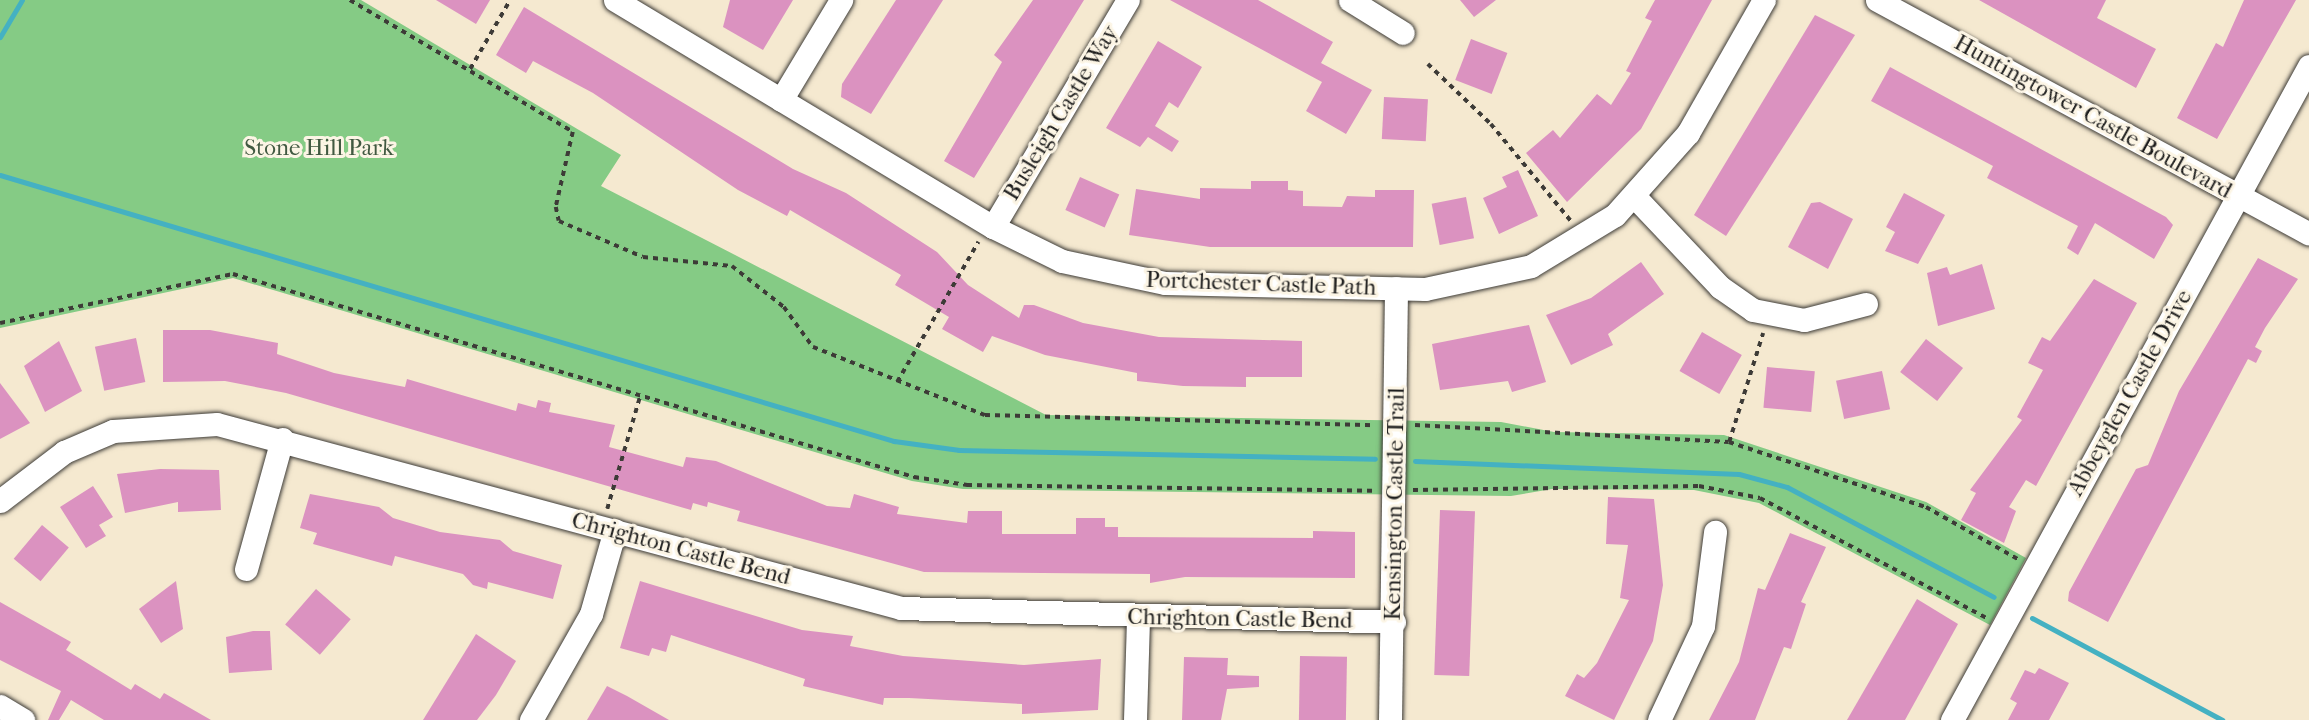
<!DOCTYPE html>
<style>
body{margin:0}
#map{position:relative;width:2309px;height:720px;overflow:hidden;background:#f5e9d0;font-family:"IM FELL French Canon",serif}
div>[style]{position:absolute}
.green>*{inset:0;background:#85cb85}
.stream>*{height:5px;margin:-2.5px;padding:0 2.5px;transform-origin:2.5px;border-radius:2.5px;background:#44b1c2}
.building>*{inset:0;background:#db92c0;transform-origin:0 0}
.path>*{height:3.5px;margin-top:-1.75px;transform-origin:0;background:repeating-linear-gradient(90deg,#3d3b37 0 5px,transparent 0 10px)}
.roads{filter:drop-shadow(0 0 2px #3d3b37) drop-shadow(0 0 2px #3d3b37)}
.minor>*{height:23px;margin:-11.5px;padding:0 11.5px;transform-origin:11.5px;border-radius:11.5px;background:#fff}
span{translate:-50% -50%;white-space:nowrap;text-align:center;line-height:1.15;-webkit-text-stroke:6px #fcf5e5;paint-order:stroke}
.street-label{font-size:23px;color:#1c1c1c}
.park-label{font-size:23px;color:#415941}
</style>
<div id="map">
<div class="green">
<div style="clip-path:polygon(0 0,361px 0,621px 155px,601px 186px,1046px 415px,1501px 422px,1554px 432px,1724px 435px,1926px 502px,2026px 558px,1990px 625px,1759px 503px,1694px 490px,1552px 489px,1511px 496px,963px 489px,912px 481px,233px 278px,0 328px)"></div>
</div>
<div class="stream">
<div style="left:0;top:37px;width:43px;rotate:-59.3deg"></div>
<div style="left:0;top:175px;width:933px;rotate:16.57deg"></div>
<div style="left:894px;top:441px;width:66px;rotate:7.9deg"></div>
<div style="left:959px;top:450px;width:416px;rotate:1.2deg"></div>
<div style="left:1415px;top:461px;width:324px;rotate:2.3deg"></div>
<div style="left:1739px;top:474px;width:50px;rotate:15.2deg"></div>
<div style="left:1787px;top:487px;width:234px;rotate:28deg"></div>
<div style="left:2032px;top:618px;width:216px;rotate:28.2deg"></div>
</div>
<div class="building">
<div style="clip-path:polygon(436px 0,490px 0,476px 24px)"></div>
<div style="clip-path:polygon(730px 0,793px 0,763px 50px,723px 27px)"></div>
<div style="clip-path:polygon(896px 0,943px 0,871px 114px,841px 97px,842px 84px)"></div>
<div style="clip-path:polygon(1033px 0,1084px 0,974px 178px,944px 161px,1002px 62px,994px 55px)"></div>
<div style="clip-path:polygon(1170px 0,1258px 0,1333px 42px,1321px 63px,1372px 90px,1346px 134px,1306px 111px,1322px 82px)"></div>
<div style="clip-path:polygon(1460px 0,1496px 0,1474px 17px)"></div>
<div style="clip-path:polygon(1655px 0,1712px 0,1641px 129px,1567px 202px,1526px 153px,1553px 130px,1560px 138px,1597px 94px,1611px 105px,1631px 73px,1626px 71px,1652px 21px,1645px 18px)"></div>
<div style="clip-path:polygon(1979px 0,2106px 0,2097px 18px,2156px 49px,2136px 88px)"></div>
<div style="clip-path:polygon(2244px 0,2296px 0,2217px 139px,2177px 118px,2216px 43px,2223px 47px)"></div>
<div style="clip-path:polygon(524px 7px,793px 169px,846px 193px,937px 252px,968px 285px,1019px 318px,1024px 305px,1034px 305px,1083px 323px,1159px 337px,1302px 341px,1302px 377px,1246px 377px,1246px 387px,1183px 386px,1137px 381px,1137px 373px,1045px 355px,992px 336px,983px 352px,942px 329px,949px 317px,895px 285px,901px 275px,790px 210px,787px 216px,738px 190px,593px 93px,533px 61px,526px 73px,496px 55px)"></div>
<div style="clip-path:polygon(1815px 15px,1855px 35px,1726px 236px,1694px 215px)"></div>
<div style="left:1471px;top:39px;width:39px;height:44px;rotate:21deg"></div>
<div style="clip-path:polygon(1158px 41px,1202px 67px,1178px 108px,1169px 102px,1155px 126px,1179px 141px,1172px 152px,1148px 137px,1140px 147px,1106px 128px)"></div>
<div style="clip-path:polygon(1890px 67px,2166px 217px,2173px 225px,2154px 259px,2095px 223px,2078px 255px,2067px 248px,2078px 226px,1987px 178px,1993px 166px,1871px 101px)"></div>
<div style="left:1384px;top:97px;width:44px;height:42px;rotate:3deg"></div>
<div style="clip-path:polygon(1518px 170px,1538px 216px,1499px 234px,1483px 198px,1507px 187px,1502px 177px)"></div>
<div style="left:1080px;top:177px;width:43px;height:36px;rotate:24deg"></div>
<div style="clip-path:polygon(1251px 181px,1288px 181px,1288px 190px,1303px 191px,1303px 206px,1342px 207px,1347px 196px,1375px 197px,1375px 190px,1414px 190px,1413px 247px,1210px 247px,1129px 235px,1136px 189px,1200px 199px,1200px 188px,1251px 189px)"></div>
<div style="clip-path:polygon(1904px 193px,1945px 215px,1918px 264px,1885px 251px,1895px 232px,1886px 227px)"></div>
<div style="left:1466px;top:197px;width:42px;height:35px;rotate:79deg"></div>
<div style="clip-path:polygon(1820px 202px,1853px 219px,1828px 269px,1788px 247px,1811px 203px)"></div>
<div style="clip-path:polygon(2258px 258px,2298px 279px,2265px 328px,2255px 347px,2262px 351px,2256px 363px,2248px 359px,2108px 622px,2068px 601px,2069px 592px,2136px 469px,2148px 465px,2179px 391px)"></div>
<div style="clip-path:polygon(1641px 262px,1664px 294px,1608px 334px,1613px 345px,1571px 365px,1546px 315px,1591px 298px)"></div>
<div style="clip-path:polygon(1982px 264px,1995px 309px,1938px 326px,1927px 273px,1947px 267px,1950px 275px)"></div>
<div style="clip-path:polygon(2094px 279px,2137px 303px,2036px 486px,2026px 480px,2009px 507px,2016px 511px,2004px 543px,1961px 520px,1976px 493px,1970px 490px,2022px 420px,2017px 417px,2043px 370px,2028px 363px,2042px 337px,2050px 341px)"></div>
<div style="clip-path:polygon(1529px 325px,1546px 382px,1512px 392px,1508px 381px,1440px 390px,1432px 344px)"></div>
<div style="clip-path:polygon(163px 330px,210px 330px,278px 343px,277px 354px,334px 373px,405px 387px,407px 379px,516px 411px,518px 403px,536px 408px,538px 400px,551px 403px,549px 412px,615px 425px,609px 447px,683px 467px,686px 457px,716px 461px,827px 506px,850px 508px,854px 494px,899px 507px,897px 514px,967px 523px,968px 511px,1002px 511px,1002px 534px,1076px 534px,1076px 518px,1105px 518px,1105px 527px,1118px 527px,1118px 537px,1313px 538px,1313px 531px,1355px 532px,1355px 578px,1185px 577px,1150px 583px,1150px 574px,924px 572px,737px 521px,740px 511px,708px 502px,707px 507px,693px 503px,691px 510px,286px 393px,225px 381px,163px 382px)"></div>
<div style="left:1702px;top:332px;width:46px;height:45px;rotate:30deg"></div>
<div style="left:136px;top:338px;width:45px;height:42px;rotate:78deg"></div>
<div style="left:1926px;top:339px;width:47px;height:42px;rotate:38deg"></div>
<div style="clip-path:polygon(59px 341px,82px 391px,45px 412px,24px 366px)"></div>
<div style="left:1767px;top:367px;width:48px;height:41px;rotate:5deg"></div>
<div style="left:1882px;top:371px;width:39px;height:47px;rotate:78deg"></div>
<div style="clip-path:polygon(0 383px,30px 423px,0 439px)"></div>
<div style="clip-path:polygon(160px 469px,219px 470px,221px 510px,178px 512px,178px 502px,125px 513px,117px 474px)"></div>
<div style="clip-path:polygon(93px 486px,113px 517px,99px 525px,106px 536px,86px 548px,60px 507px)"></div>
<div style="clip-path:polygon(310px 494px,379px 507px,393px 518px,440px 532px,500px 540px,513px 551px,562px 565px,553px 599px,488px 582px,487px 589px,473px 585px,463px 574px,395px 556px,392px 566px,313px 544px,317px 533px,300px 528px)"></div>
<div style="clip-path:polygon(1608px 497px,1654px 499px,1663px 585px,1653px 641px,1614px 720px,1565px 696px,1577px 674px,1584px 678px,1597px 663px,1629px 600px,1620px 598px,1628px 545px,1606px 544px)"></div>
<div style="left:1440px;top:510px;width:35px;height:165px;rotate:2deg"></div>
<div style="left:42px;top:525px;width:35px;height:44px;rotate:40deg"></div>
<div style="clip-path:polygon(1790px 533px,1826px 547px,1801px 602px,1806px 604px,1791px 649px,1784px 647px,1755px 720px,1709px 720px,1739px 662px,1758px 588px,1765px 590px)"></div>
<div style="clip-path:polygon(176px 581px,183px 629px,161px 643px,139px 609px)"></div>
<div style="clip-path:polygon(640px 581px,802px 630px,853px 636px,850px 646px,903px 656px,1024px 665px,1101px 659px,1098px 710px,1022px 714px,1022px 704px,909px 698px,884px 698px,883px 705px,803px 686px,805px 679px,671px 635px,666px 652px,652px 648px,649px 656px,620px 648px)"></div>
<div style="left:316px;top:589px;width:46px;height:47px;rotate:41deg"></div>
<div style="clip-path:polygon(1917px 599px,1958px 624px,1905px 720px,1847px 720px)"></div>
<div style="clip-path:polygon(0 602px,71px 642px,66px 650px,131px 690px,135px 684px,160px 699px,164px 693px,211px 720px,104px 720px,71px 700px,59px 720px,48px 720px,61px 691px,0 660px)"></div>
<div style="clip-path:polygon(253px 631px,270px 631px,272px 670px,229px 673px,226px 637px)"></div>
<div style="clip-path:polygon(476px 634px,516px 661px,496px 695px,477px 720px,423px 720px)"></div>
<div style="left:1300px;top:656px;width:47px;height:64px;rotate:1deg"></div>
<div style="clip-path:polygon(1184px 657px,1228px 658px,1227px 675px,1259px 676px,1259px 687px,1227px 689px,1221px 720px,1182px 720px)"></div>
<div style="clip-path:polygon(2039px 668px,2069px 683px,2049px 720px,2008px 720px,2017px 703px,2010px 699px,2025px 670px,2035px 674px)"></div>
<div style="clip-path:polygon(607px 686px,627px 696px,669px 720px,587px 720px)"></div>
</div>
<div class="path">
<div style="left:350px;top:0;width:259px;rotate:30.6deg"></div>
<div style="left:573px;top:132px;width:77px;rotate:102.8deg"></div>
<div style="left:556px;top:207px;width:14px;rotate:78deg"></div>
<div style="left:559px;top:221px;width:91px;rotate:23.2deg"></div>
<div style="left:643px;top:257px;width:89px;rotate:5.8deg"></div>
<div style="left:732px;top:266px;width:66px;rotate:38.3deg"></div>
<div style="left:784px;top:307px;width:49px;rotate:54.1deg"></div>
<div style="left:813px;top:347px;width:185px;rotate:21.6deg"></div>
<div style="left:985px;top:415px;width:390px;rotate:1.5deg"></div>
<div style="left:1428px;top:64px;width:87px;rotate:43.6deg"></div>
<div style="left:1491px;top:124px;width:126px;rotate:50.5deg"></div>
<div style="left:470px;top:69px;width:80px;rotate:-59.9deg"></div>
<div style="left:0;top:323px;width:238px;rotate:-11.9deg"></div>
<div style="left:233px;top:274px;width:711px;rotate:16.6deg"></div>
<div style="left:914px;top:477px;width:54px;rotate:8.6deg"></div>
<div style="left:967px;top:485px;width:406px;rotate:0.8deg"></div>
<div style="left:897px;top:382px;width:162px;rotate:-59.9deg"></div>
<div style="left:1415px;top:425px;width:314px;rotate:3.1deg"></div>
<div style="left:1729px;top:442px;width:207px;rotate:18.3deg"></div>
<div style="left:1926px;top:507px;width:106px;rotate:29.5deg"></div>
<div style="left:1729px;top:442px;width:114px;rotate:-72.7deg"></div>
<div style="left:1413px;top:490px;width:286px;rotate:-0.8deg"></div>
<div style="left:1699px;top:486px;width:62px;rotate:11.1deg"></div>
<div style="left:1760px;top:498px;width:257px;rotate:27.9deg"></div>
<div style="left:607px;top:509px;width:118px;rotate:-73.7deg"></div>
</div>
<div class="roads">
<div class="minor">
<div style="left:615px;top:0;width:441px;rotate:31deg"></div>
<div style="left:993px;top:227px;width:77px;rotate:26.2deg"></div>
<div style="left:1062px;top:261px;width:105px;rotate:12.1deg"></div>
<div style="left:1165px;top:283px;width:260px;rotate:1.3deg"></div>
<div style="left:1425px;top:289px;width:108px;rotate:-12.2deg"></div>
<div style="left:1531px;top:266px;width:98px;rotate:-31.3deg"></div>
<div style="left:1615px;top:215px;width:110px;rotate:-48.3deg"></div>
<div style="left:1688px;top:133px;width:153px;rotate:-60.3deg"></div>
<div style="left:1350px;top:0;width:62px;rotate:31.9deg"></div>
<div style="left:1877px;top:0;width:491px;rotate:28.4deg"></div>
<div style="left:781px;top:100px;width:117px;rotate:-59deg"></div>
<div style="left:1635px;top:197px;width:124px;rotate:46.6deg"></div>
<div style="left:1720px;top:287px;width:40px;rotate:34.9deg"></div>
<div style="left:1753px;top:310px;width:52px;rotate:11.1deg"></div>
<div style="left:1804px;top:320px;width:64px;rotate:-14.5deg"></div>
<div style="left:993px;top:227px;width:264px;rotate:-59.3deg"></div>
<div style="left:0;top:501px;width:81px;rotate:-37.4deg"></div>
<div style="left:64px;top:452px;width:53px;rotate:-23.2deg"></div>
<div style="left:113px;top:431px;width:104px;rotate:-3.9deg"></div>
<div style="left:217px;top:424px;width:708px;rotate:15.06deg"></div>
<div style="left:901px;top:608px;width:493px;rotate:1.6deg"></div>
<div style="left:246px;top:569px;width:135px;rotate:-74.5deg"></div>
<div style="left:0;top:706px;width:27px;rotate:31deg"></div>
<div style="left:531px;top:720px;width:122px;rotate:-60.5deg"></div>
<div style="left:591px;top:614px;width:87px;rotate:-74.1deg"></div>
<div style="left:1135px;top:720px;width:102px;rotate:-88.3deg"></div>
<div style="left:1390px;top:720px;width:432px;rotate:-89.2deg"></div>
<div style="left:1659px;top:720px;width:104px;rotate:-64.9deg"></div>
<div style="left:1703px;top:626px;width:95px;rotate:-82.7deg"></div>
<div style="left:1952px;top:720px;width:745px;rotate:-61.37deg"></div>
</div>
</div>
<div class="street-label">
<span style="left:1061px;top:113px;rotate:-59deg">Busleigh Castle Way</span>
<span style="left:2093px;top:117px;rotate:29deg">Huntingtower Castle Boulevard</span>
<span style="left:1261px;top:284px;rotate:2deg">Portchester Castle Path</span>
<span style="left:2130px;top:393px;rotate:-61deg">Abbeyglen Castle Drive</span>
<span style="left:1395px;top:504px;rotate:-89deg">Kensington Castle Trail</span>
<span style="left:681px;top:549px;rotate:15deg">Chrighton Castle Bend</span>
<span style="left:1240px;top:619px;rotate:1deg">Chrighton Castle Bend</span>
</div>
<div class="park-label">
<span style="left:319px;top:148px">Stone Hill Park</span>
</div>
</div>
